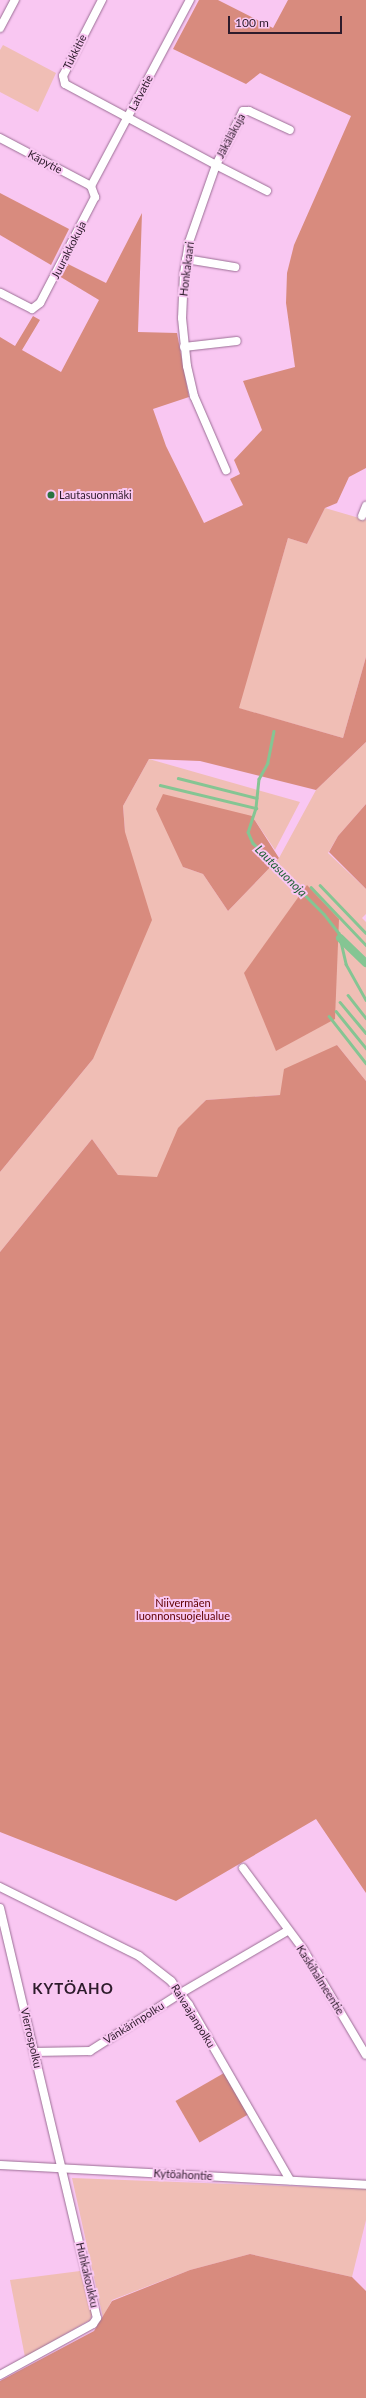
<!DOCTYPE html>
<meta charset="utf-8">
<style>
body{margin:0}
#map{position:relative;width:366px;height:2398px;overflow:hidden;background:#f9c7f2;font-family:Lato,sans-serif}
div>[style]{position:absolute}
.green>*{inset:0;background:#f0beb5}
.forest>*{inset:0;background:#d88b7e;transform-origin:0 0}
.stream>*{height:2.5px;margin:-1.25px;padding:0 1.25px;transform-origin:1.25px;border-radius:1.25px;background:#85c593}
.canal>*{height:8px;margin:-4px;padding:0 4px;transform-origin:4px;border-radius:4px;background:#85c593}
.roads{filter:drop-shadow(0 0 1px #9b6e95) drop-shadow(0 0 1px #9b6e95)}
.minor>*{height:8px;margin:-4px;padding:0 4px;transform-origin:4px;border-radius:4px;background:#fff}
.dots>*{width:11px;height:11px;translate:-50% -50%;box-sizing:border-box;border:2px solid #f9c7f2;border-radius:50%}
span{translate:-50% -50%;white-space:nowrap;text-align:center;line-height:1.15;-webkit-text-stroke:4px #f9c7f2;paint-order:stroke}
.street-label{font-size:11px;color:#2d1b2b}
.poi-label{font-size:11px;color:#2d1b2b}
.left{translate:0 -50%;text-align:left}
.park-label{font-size:11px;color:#600000}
.water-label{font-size:12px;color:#1e6234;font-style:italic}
.district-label{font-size:15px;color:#2d1b2b;font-weight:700;letter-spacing:1px}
.scale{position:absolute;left:228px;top:16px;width:114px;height:18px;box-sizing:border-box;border:2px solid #2d1b2b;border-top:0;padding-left:5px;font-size:12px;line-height:14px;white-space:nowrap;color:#2d1b2b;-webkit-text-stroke:3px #f9c7f2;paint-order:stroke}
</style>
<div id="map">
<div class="green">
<div style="clip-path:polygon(3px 45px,56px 73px,38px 112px,0 92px,0 50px)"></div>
<div style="clip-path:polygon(325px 508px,366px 520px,366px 657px,343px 738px,238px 708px,288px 538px,307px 544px)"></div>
<div style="clip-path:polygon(366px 742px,366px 804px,338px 836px,328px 853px,366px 889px,366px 914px,362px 918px,366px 922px,366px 1081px,337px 1045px,281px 1095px,206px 1100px,203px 1103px,0 1476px,118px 1175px,92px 1139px,0 1252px,0 1172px,93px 1059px,125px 832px,123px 806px,149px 759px,300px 802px,275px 850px,252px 816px,183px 867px,203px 874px,228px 911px,279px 858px,316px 790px)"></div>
<div style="clip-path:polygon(72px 2178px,366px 2189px,366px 2220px,352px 2277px,250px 2254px,190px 2270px,112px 2300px,103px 2318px)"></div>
<div style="clip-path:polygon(80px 2271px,92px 2314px,90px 2320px,25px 2357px,10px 2280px)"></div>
</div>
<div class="forest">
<div style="clip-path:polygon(199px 0,218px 0,273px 28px,288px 0,366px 0,366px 468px,349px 477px,337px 503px,325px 508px,307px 544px,288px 538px,239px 708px,343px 738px,366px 657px,366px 742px,316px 790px,200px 761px,149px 759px,123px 806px,125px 832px,152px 920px,93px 1059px,0 1172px,0 337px,15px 346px,33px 316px,40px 320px,22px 350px,61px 372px,99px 300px,59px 276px,66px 263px,106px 283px,142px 213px,138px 332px,177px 333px,189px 397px,153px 409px,166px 446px,204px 523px,243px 505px,230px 479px,240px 474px,234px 460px,262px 430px,243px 381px,295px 367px,286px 303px,287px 273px,294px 245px,351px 116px,260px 73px,246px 84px,173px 49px)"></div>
<div style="clip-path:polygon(0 193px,69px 229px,51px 265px,0 235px)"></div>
<div style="clip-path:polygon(163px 794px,252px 816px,279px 858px,228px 911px,203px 874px,183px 867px,156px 809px)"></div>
<div style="clip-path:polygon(366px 804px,366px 889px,329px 852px,338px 836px)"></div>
<div style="clip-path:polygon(307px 885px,339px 919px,335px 1019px,276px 1051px,244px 973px)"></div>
<div style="clip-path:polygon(337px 1045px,366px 1081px,366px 1893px,316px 1819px,176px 1901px,0 1832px,0 1252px,92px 1139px,118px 1175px,157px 1177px,178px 1128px,206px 1100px,280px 1095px,284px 1069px)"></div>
<div style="left:224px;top:2073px;width:48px;height:56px;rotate:60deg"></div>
<div style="clip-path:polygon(250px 2254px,352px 2277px,366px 2291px,366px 2398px,0 2398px,0 2381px,94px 2331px,112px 2301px,190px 2270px)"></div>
</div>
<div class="stream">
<div style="left:274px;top:731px;width:33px;rotate:101deg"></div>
<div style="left:268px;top:763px;width:18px;rotate:119deg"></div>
<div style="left:259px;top:779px;width:29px;rotate:96deg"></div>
<div style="left:256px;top:808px;width:25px;rotate:108deg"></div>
<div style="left:248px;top:832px;width:12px;rotate:66deg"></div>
<div style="left:253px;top:843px;width:100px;rotate:45deg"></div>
<div style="left:324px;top:914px;width:24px;rotate:52deg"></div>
<div style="left:339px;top:933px;width:32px;rotate:77deg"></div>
<div style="left:346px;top:964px;width:41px;rotate:60.9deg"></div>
<div style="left:178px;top:778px;width:81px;rotate:14.2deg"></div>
<div style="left:160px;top:785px;width:99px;rotate:13.5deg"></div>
<div style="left:320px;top:885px;width:66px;rotate:46.2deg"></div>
<div style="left:311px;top:887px;width:80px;rotate:46.5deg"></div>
<div style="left:348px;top:995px;width:29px;rotate:52deg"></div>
<div style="left:340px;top:1002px;width:40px;rotate:50deg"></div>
<div style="left:336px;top:1011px;width:48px;rotate:51deg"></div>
<div style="left:329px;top:1016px;width:60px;rotate:51.8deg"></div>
</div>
<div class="canal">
<div style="left:340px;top:938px;width:36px;rotate:44deg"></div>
</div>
<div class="roads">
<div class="minor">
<div style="left:102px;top:0;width:85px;rotate:117.2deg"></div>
<div style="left:63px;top:76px;width:8px;rotate:76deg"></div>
<div style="left:65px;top:84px;width:171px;rotate:28.2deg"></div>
<div style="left:216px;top:165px;width:82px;rotate:109.3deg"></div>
<div style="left:189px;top:242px;width:31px;rotate:99deg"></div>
<div style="left:184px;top:273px;width:45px;rotate:92.5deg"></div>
<div style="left:182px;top:318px;width:48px;rotate:84.1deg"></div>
<div style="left:187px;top:366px;width:31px;rotate:77deg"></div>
<div style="left:194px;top:396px;width:81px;rotate:66.6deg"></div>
<div style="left:0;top:28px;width:32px;rotate:-62deg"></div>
<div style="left:0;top:138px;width:103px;rotate:27.8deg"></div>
<div style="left:91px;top:186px;width:12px;rotate:70deg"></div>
<div style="left:95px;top:197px;width:119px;rotate:117.4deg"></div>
<div style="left:40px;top:303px;width:10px;rotate:143deg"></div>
<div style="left:32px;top:309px;width:36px;rotate:-153deg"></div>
<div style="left:91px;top:186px;width:211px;rotate:-62deg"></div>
<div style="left:267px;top:191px;width:57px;rotate:-153deg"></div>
<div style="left:216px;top:165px;width:60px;rotate:-63.4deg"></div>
<div style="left:243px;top:111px;width:6px"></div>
<div style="left:249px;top:111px;width:45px;rotate:24.9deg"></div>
<div style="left:186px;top:259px;width:50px;rotate:9.3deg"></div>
<div style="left:184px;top:347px;width:53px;rotate:-6.5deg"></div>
<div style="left:362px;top:516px;width:11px;rotate:-68deg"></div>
<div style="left:243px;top:1868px;width:101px;rotate:53.5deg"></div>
<div style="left:303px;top:1949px;width:123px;rotate:59.3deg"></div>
<div style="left:0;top:1887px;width:155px;rotate:26.4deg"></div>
<div style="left:139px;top:1956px;width:41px;rotate:38deg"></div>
<div style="left:171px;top:1981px;width:30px;rotate:53deg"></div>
<div style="left:189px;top:2005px;width:202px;rotate:60deg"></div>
<div style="left:0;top:1908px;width:421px;rotate:76.7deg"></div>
<div style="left:97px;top:2318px;width:7px;rotate:124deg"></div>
<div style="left:93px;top:2324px;width:106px;rotate:151.3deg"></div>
<div style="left:34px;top:2052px;width:56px;rotate:-1deg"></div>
<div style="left:90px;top:2051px;width:108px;rotate:-32.5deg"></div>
<div style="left:181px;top:1993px;width:123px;rotate:-30.3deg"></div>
<div style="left:0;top:2165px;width:367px;rotate:3.1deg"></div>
</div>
</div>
<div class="dots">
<div style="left:51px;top:495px;background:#2a7341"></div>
</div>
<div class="street-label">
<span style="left:75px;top:52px;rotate:-63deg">Tukkitie</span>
<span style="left:141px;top:93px;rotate:-62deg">Latvatie</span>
<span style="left:231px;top:136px;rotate:-62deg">Jäkäläkuja</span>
<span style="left:45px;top:162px;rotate:28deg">Käpytie</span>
<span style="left:69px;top:250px;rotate:-63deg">Juurakkokuja</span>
<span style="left:187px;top:269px;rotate:-83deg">Honkakaari</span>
<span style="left:320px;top:1980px;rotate:58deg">Kaskihalmeentie</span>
<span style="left:193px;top:2016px;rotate:58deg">Raivaajanpolku</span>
<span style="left:134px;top:2023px;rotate:-32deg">Vänkärinpolku</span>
<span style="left:31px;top:2038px;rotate:77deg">Vierrospolku</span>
<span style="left:183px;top:2175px;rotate:3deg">Kytöahontie</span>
<span style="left:87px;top:2275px;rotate:77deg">Huhkakoukku</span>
</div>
<div class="poi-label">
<span class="left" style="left:59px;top:495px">Lautasuonmäki</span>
</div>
<div class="park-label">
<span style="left:183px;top:1610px">Niivermäen<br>luonnonsuojelualue</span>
</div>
<div class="water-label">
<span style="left:281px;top:871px;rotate:45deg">Lautasuonoja</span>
</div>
<div class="district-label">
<span style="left:73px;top:1989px">KYTÖAHO</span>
</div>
<div class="scale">100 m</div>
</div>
